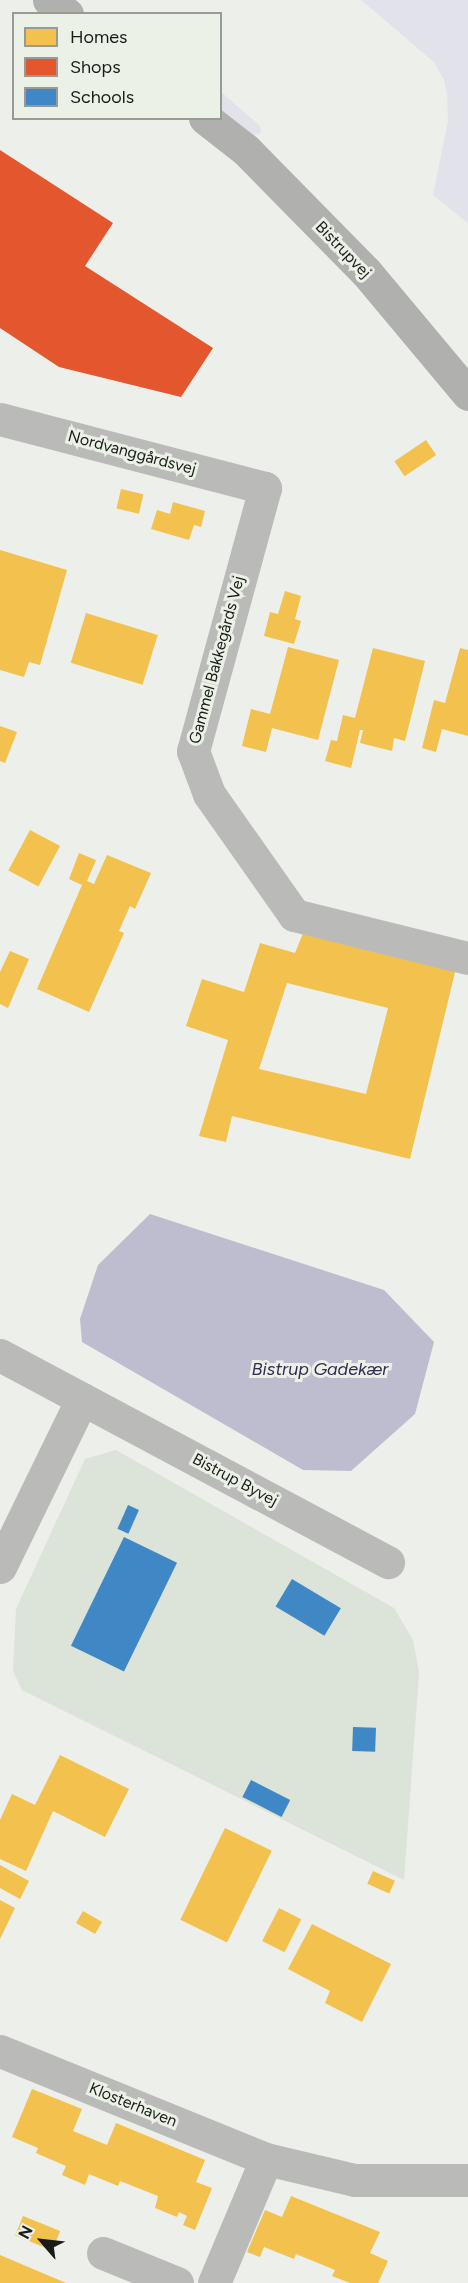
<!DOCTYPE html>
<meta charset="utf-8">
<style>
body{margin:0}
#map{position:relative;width:468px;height:2283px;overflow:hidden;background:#ecefea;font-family:Figtree,sans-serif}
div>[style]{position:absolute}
.built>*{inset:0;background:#dce3d8}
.green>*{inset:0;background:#e2e2ea}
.water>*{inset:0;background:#bebdcf}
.homes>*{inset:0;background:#f2c14e;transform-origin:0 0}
.shops>*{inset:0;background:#e4572e}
.schools>*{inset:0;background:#3f88c5;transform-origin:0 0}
.minor>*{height:33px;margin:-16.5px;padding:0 16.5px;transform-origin:16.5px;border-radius:16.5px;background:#babbb9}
.secondary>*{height:33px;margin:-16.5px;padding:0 16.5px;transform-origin:16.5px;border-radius:16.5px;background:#b0b1ae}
span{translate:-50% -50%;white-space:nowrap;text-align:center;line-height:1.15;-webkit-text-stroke:6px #ecf1e8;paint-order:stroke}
.street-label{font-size:16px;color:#191b18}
.water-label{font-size:18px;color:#312a52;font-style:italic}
.legend{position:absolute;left:12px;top:12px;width:210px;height:108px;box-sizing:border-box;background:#ecf1e8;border:2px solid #989b95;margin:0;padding:8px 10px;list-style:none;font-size:18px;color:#191b18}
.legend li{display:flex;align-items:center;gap:12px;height:30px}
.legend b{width:30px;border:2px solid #989b95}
.north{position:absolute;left:12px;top:2211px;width:60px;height:60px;-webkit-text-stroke:4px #ecf1e8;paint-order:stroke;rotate:298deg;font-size:16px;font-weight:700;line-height:24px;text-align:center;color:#191b18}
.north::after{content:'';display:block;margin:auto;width:21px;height:27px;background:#191b18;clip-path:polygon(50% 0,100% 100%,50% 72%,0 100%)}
</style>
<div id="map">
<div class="built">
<div style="clip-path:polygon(116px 1450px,394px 1608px,413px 1640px,419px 1672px,404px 1880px,22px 1690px,13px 1671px,16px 1609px,85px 1459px)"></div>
</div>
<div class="green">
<div style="clip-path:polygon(361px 0,468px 0,468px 223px,433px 195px,448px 121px,447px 94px,444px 80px,434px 62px)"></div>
<div style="clip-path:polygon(220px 91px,260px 126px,261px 133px,253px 135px,221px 110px)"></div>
</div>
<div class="water">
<div style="clip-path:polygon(150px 1214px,384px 1290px,434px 1342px,415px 1414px,351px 1471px,303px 1470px,82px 1342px,80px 1319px,98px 1265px)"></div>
</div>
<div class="homes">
<div style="left:426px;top:440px;width:18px;height:38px;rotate:56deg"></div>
<div style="left:121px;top:489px;width:23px;height:20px;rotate:13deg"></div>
<div style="clip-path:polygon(173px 502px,205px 511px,201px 527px,194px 525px,189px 540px,151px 529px,157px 510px,170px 514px)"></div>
<div style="clip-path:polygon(0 550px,67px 570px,40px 665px,29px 662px,24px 677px,0 670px)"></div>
<div style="clip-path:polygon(285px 591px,301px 596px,295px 619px,301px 621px,294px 644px,264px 636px,270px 612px,278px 614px)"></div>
<div style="left:86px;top:613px;width:75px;height:52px;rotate:17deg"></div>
<div style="clip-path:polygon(288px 647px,339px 660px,318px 740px,272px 728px,266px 752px,242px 746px,251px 709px,270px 714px)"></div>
<div style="clip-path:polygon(373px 648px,425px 661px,405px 741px,394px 738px,392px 751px,360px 743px,363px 730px,360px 730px,351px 768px,325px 761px,331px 740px,337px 741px,343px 715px,355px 718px)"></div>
<div style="clip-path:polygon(460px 648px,468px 650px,468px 736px,442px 729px,436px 752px,422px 748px,434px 700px,445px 703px)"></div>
<div style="clip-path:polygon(0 726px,17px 732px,5px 763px,0 761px)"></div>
<div style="left:30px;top:830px;width:34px;height:46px;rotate:28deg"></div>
<div style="clip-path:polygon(79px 853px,96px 860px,87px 881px,94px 884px,107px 855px,151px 873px,135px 909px,130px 906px,119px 931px,124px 933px,89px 1012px,37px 989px,82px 885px,69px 879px)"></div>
<div style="clip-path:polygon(evenodd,304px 931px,456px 968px,410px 1159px,232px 1116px,226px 1142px,199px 1136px,228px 1040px,186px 1026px,202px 979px,244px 992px,260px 943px,295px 953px,304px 931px,287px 983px,388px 1008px,366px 1094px,259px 1069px,287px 983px)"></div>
<div style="clip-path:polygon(10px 951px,29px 959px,8px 1008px,0 1004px,0 972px)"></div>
<div style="clip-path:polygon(60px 1755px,129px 1789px,105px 1837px,53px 1811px,26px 1871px,0 1859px,0 1820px,12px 1794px,35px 1805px)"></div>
<div style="left:225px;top:1828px;width:52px;height:102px;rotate:26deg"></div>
<div style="clip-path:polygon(0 1865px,29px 1881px,20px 1899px,0 1888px)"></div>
<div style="left:373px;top:1871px;width:24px;height:14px;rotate:24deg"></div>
<div style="clip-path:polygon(0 1900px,15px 1908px,0 1939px)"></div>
<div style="left:279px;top:1908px;width:25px;height:37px;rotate:27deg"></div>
<div style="left:83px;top:1911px;width:22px;height:14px;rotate:30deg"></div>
<div style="clip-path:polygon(312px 1924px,391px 1964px,362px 2022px,325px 2003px,330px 1991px,288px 1969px)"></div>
<div style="clip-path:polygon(32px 2089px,82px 2109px,73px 2131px,107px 2145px,116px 2123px,205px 2160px,196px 2182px,212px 2188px,195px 2230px,183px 2225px,187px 2216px,179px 2212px,177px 2217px,155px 2208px,158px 2196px,120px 2181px,118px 2186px,89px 2174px,85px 2185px,62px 2175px,66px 2166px,36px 2153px,38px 2148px,12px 2137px)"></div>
<div style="clip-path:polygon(291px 2196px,380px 2232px,370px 2253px,388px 2261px,378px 2283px,350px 2283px,332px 2276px,335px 2270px,296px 2254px,294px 2259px,264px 2247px,260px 2257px,247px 2252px,265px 2210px,282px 2217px)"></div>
<div style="left:23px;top:2216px;width:40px;height:21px;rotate:22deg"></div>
<div style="clip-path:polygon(0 2255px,66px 2283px,0 2283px)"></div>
</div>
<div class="shops">
<div style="clip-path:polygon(0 150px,113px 223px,85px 266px,213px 348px,181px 397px,59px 367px,0 328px)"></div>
</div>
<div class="schools">
<div style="left:128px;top:1505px;width:12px;height:26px;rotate:24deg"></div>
<div style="left:124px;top:1537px;width:59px;height:121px;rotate:26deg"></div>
<div style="left:292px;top:1579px;width:57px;height:32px;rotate:31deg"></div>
<div style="left:353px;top:1727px;width:23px;height:24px;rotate:2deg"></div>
<div style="left:251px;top:1780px;width:44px;height:19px;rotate:27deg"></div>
</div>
<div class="minor">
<div style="left:0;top:419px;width:274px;rotate:14.6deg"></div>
<div style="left:265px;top:488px;width:273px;rotate:105.3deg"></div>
<div style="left:193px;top:751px;width:46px;rotate:69.6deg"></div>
<div style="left:209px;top:794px;width:148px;rotate:54.9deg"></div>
<div style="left:294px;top:915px;width:179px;rotate:13.9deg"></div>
<div style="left:0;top:1355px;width:440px;rotate:28.1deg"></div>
<div style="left:0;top:1567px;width:187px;rotate:-64deg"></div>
<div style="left:0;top:2051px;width:287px;rotate:22.1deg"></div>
<div style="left:266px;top:2159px;width:91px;rotate:13.3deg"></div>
<div style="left:355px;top:2180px;width:113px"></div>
<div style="left:103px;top:2253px;width:80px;rotate:22.1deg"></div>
<div style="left:214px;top:2283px;width:134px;rotate:-67.2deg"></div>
</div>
<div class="secondary">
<div style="left:49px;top:0;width:23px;rotate:38deg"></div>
<div style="left:205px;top:118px;width:52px;rotate:38deg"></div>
<div style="left:246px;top:150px;width:171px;rotate:45.5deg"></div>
<div style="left:366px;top:272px;width:159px;rotate:50.1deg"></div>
</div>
<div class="street-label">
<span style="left:343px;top:250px;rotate:46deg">Bistrupvej</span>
<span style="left:132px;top:453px;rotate:15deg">Nordvanggårdsvej</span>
<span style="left:217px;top:660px;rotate:-75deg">Gammel Bakkegårds Vej</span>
<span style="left:235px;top:1480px;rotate:28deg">Bistrup Byvej</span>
<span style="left:133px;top:2105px;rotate:22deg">Klosterhaven</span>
</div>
<div class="water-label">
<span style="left:320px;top:1369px">Bistrup Gadekær</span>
</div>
<ul class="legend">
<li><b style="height:16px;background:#f2c14e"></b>Homes</li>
<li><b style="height:16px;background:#e4572e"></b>Shops</li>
<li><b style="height:16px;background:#3f88c5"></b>Schools</li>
</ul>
<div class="north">N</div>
</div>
